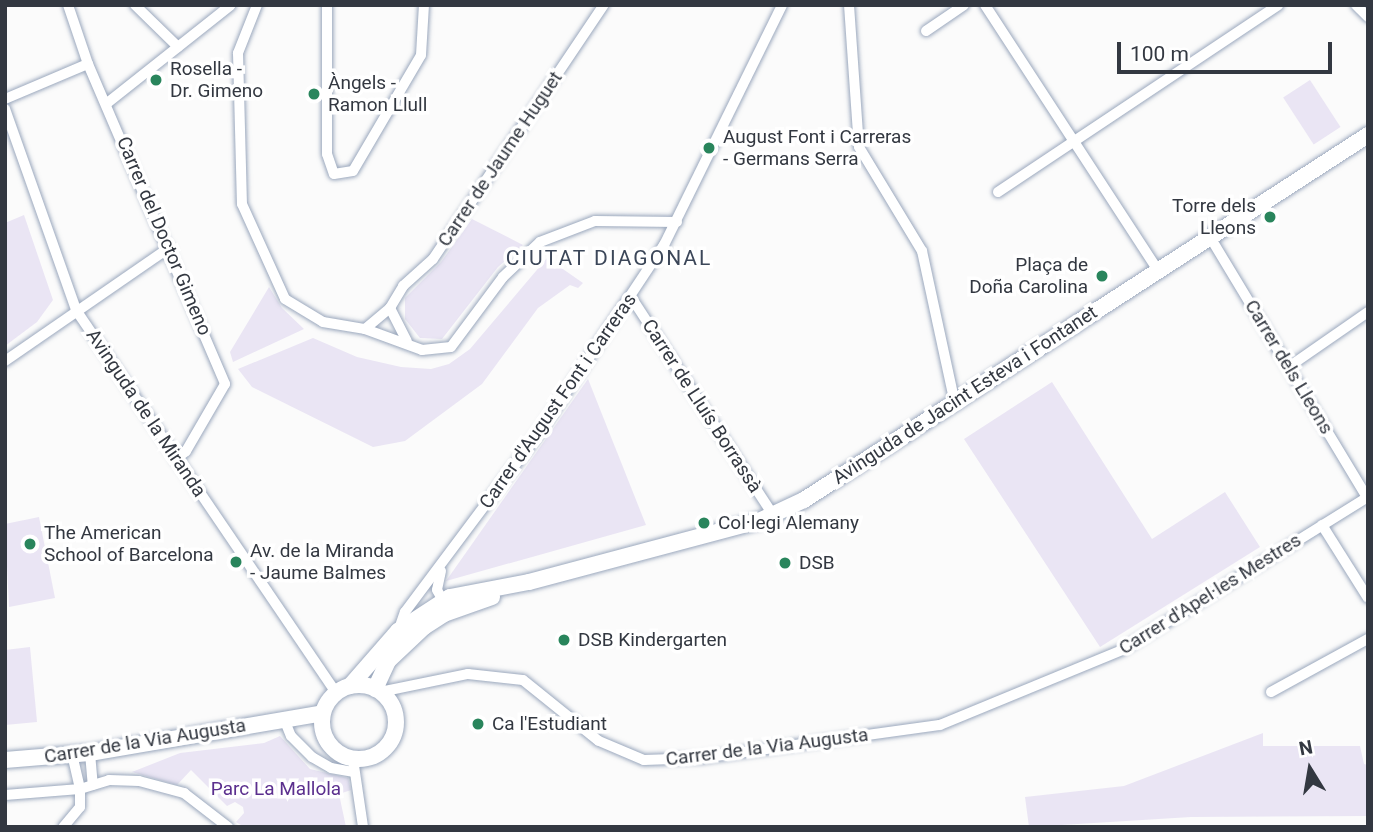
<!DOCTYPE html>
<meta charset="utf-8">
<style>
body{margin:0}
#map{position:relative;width:1373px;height:832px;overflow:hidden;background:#fbfbfb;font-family:Roboto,sans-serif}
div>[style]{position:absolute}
.green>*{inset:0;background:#eae5f4;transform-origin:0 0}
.roads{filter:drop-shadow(0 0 2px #9ba8bd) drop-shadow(0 0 2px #9ba8bd)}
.street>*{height:10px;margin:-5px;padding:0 5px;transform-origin:5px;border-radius:5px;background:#fff}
.secondary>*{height:16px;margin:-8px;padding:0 8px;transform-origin:8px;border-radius:8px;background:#fff}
.secondary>.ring{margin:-8px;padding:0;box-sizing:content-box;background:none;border:16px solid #fff;border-radius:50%}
.dots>*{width:19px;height:19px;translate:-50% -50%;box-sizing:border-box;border:4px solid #fff;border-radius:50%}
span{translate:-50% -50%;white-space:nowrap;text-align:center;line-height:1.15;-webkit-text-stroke:7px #fff;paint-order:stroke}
.poi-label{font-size:19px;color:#333841}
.left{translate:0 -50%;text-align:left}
.right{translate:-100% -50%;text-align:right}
.street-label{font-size:19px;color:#333841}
.park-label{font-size:19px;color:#5b2f8e}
.neighbourhood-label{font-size:21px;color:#3c4759;letter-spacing:2px}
.frame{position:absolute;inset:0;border:7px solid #333841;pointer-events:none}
.north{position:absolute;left:1275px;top:734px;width:70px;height:70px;-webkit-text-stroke:5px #fff;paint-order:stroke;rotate:349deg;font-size:19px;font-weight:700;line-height:28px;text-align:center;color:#333841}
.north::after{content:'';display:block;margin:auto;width:24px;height:32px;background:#333841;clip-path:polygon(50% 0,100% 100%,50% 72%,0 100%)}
.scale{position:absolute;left:1117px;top:42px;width:215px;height:32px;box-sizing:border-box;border:4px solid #333841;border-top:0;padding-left:9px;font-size:21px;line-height:24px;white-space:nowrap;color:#333841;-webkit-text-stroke:5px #fff;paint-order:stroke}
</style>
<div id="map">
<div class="green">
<div style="left:1310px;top:80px;width:56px;height:32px;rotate:57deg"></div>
<div style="clip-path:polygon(24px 215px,53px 300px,37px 322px,5px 346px,5px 223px)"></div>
<div style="clip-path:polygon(472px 219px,523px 245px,498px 267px,442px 339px,420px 338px,405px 319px,405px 298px,441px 262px)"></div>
<div style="clip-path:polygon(547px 258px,583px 283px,578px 288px,570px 285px,538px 308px,482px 384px,405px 441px,373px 447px,252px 387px,238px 369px,313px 338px,357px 357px,401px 367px,431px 369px,449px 364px,470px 349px)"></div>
<div style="clip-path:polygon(269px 287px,282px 308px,304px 329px,233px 362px,230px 352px)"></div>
<div style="clip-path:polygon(588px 379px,646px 525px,446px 581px)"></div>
<div style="clip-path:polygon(1052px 382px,1152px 539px,1225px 492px,1260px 547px,1100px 647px,964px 439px)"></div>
<div style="clip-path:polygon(39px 517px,55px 598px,9px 607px,5px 524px)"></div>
<div style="clip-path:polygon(30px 647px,37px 722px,5px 725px,5px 650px)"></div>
<div style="clip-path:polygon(1263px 733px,1263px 746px,1360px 746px,1364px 764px,1368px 765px,1368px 816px,1191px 817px,1029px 827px,1025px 797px,1124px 786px)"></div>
<div style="clip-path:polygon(280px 736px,310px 769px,348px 778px,351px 790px,339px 794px,346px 827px,244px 827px,236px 822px,244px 813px,243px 807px,235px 802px,227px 806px,191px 770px,177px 785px,132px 772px,180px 753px,264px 743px)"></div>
</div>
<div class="roads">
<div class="street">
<div style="left:68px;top:5px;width:62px;rotate:71.3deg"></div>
<div style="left:88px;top:64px;width:348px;rotate:66.8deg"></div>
<div style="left:225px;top:384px;width:78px;rotate:120.2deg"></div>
<div style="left:186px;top:451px;width:13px;rotate:141deg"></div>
<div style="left:135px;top:5px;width:60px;rotate:44.3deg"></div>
<div style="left:257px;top:5px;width:52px;rotate:111.6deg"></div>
<div style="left:238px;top:53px;width:151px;rotate:88.5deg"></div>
<div style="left:242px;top:204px;width:104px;rotate:65.6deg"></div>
<div style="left:285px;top:299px;width:44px;rotate:31.2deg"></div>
<div style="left:323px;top:322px;width:43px;rotate:9.5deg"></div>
<div style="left:365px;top:329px;width:61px;rotate:20.2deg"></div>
<div style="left:422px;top:350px;width:29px;rotate:-6deg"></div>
<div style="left:451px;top:347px;width:87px;rotate:-53.4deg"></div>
<div style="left:503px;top:277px;width:51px;rotate:-43.4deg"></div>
<div style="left:540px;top:242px;width:59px;rotate:-20.9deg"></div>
<div style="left:595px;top:221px;width:82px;rotate:0.7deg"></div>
<div style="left:327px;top:5px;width:149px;rotate:90deg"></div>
<div style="left:327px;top:154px;width:21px;rotate:71deg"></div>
<div style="left:334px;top:174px;width:19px;rotate:-9deg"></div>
<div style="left:353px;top:171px;width:134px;rotate:-59.6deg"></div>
<div style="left:421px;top:55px;width:50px;rotate:-86.6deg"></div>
<div style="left:849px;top:5px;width:142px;rotate:86deg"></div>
<div style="left:859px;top:147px;width:122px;rotate:58.8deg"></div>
<div style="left:922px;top:251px;width:156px;rotate:77.8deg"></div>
<div style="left:985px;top:5px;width:316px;rotate:56.9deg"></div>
<div style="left:1356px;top:5px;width:17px;rotate:45deg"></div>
<div style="left:926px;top:31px;width:46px;rotate:-34.4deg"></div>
<div style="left:5px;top:99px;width:90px;rotate:-22.9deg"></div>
<div style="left:106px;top:104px;width:159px;rotate:-38.4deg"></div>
<div style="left:5px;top:109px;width:213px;rotate:70.5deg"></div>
<div style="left:76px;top:310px;width:463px;rotate:55.8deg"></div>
<div style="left:998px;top:192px;width:337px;rotate:-33.7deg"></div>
<div style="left:1210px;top:237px;width:304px;rotate:58.9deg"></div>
<div style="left:631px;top:297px;width:260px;rotate:56.9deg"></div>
<div style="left:390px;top:308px;width:37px;rotate:63deg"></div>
<div style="left:365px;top:329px;width:33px;rotate:-40deg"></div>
<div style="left:390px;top:308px;width:26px;rotate:-59deg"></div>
<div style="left:403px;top:286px;width:40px;rotate:-42deg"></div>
<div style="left:433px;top:259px;width:306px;rotate:-56.1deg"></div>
<div style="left:5px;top:361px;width:199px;rotate:-34.6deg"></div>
<div style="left:1290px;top:366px;width:95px;rotate:-34.7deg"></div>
<div style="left:1322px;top:525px;width:86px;rotate:57.8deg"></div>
<div style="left:441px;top:571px;width:19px;rotate:102deg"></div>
<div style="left:437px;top:590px;width:8px;rotate:60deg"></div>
<div style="left:441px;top:597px;width:9px"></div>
<div style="left:399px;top:629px;width:18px;rotate:-71deg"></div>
<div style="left:405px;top:612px;width:224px;rotate:-53.2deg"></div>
<div style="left:539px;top:433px;width:226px;rotate:-56.4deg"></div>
<div style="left:664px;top:245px;width:267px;rotate:-63.8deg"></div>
<div style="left:380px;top:692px;width:90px;rotate:-11.6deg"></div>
<div style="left:468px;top:674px;width:55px;rotate:6.2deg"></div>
<div style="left:523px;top:680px;width:97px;rotate:38.8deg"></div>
<div style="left:599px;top:741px;width:49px;rotate:22.9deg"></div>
<div style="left:644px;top:760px;width:57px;rotate:-2deg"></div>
<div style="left:701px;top:758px;width:241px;rotate:-7.9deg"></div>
<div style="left:940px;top:725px;width:197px;rotate:-22.4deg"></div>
<div style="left:1122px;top:650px;width:290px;rotate:-31.9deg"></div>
<div style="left:1271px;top:692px;width:111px;rotate:-28.7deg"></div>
<div style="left:284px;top:719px;width:18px;rotate:68deg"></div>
<div style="left:291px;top:736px;width:30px;rotate:45deg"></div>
<div style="left:312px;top:757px;width:22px;rotate:30deg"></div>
<div style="left:331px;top:768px;width:22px;rotate:10deg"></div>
<div style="left:90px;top:753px;width:32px;rotate:85deg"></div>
<div style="left:72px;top:754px;width:36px;rotate:77deg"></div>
<div style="left:80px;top:789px;width:30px;rotate:-17deg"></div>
<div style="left:109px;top:780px;width:30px;rotate:2deg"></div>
<div style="left:139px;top:781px;width:47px;rotate:14.9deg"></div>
<div style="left:184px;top:793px;width:56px;rotate:37.7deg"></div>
<div style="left:353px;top:759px;width:69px;rotate:81.6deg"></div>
<div style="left:5px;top:795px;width:75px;rotate:-4.6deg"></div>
<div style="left:80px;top:789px;width:18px;rotate:90deg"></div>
<div style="left:80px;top:807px;width:26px;rotate:130deg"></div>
</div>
<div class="secondary">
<div class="ring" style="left:322px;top:685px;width:58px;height:58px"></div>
<div style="left:350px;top:686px;width:73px;rotate:-48.9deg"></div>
<div style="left:398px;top:631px;width:62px;rotate:-33.2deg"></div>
<div style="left:450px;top:597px;width:80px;rotate:-10.8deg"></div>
<div style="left:529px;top:582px;width:238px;rotate:-14.9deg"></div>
<div style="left:759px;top:521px;width:50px;rotate:-25deg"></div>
<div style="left:804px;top:500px;width:672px;rotate:-32.91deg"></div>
<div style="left:375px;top:689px;width:31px;rotate:-65deg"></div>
<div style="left:388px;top:661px;width:50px;rotate:-43.4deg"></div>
<div style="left:424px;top:627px;width:24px;rotate:-33deg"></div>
<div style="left:444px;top:614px;width:51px;rotate:-19.5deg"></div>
<div style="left:5px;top:760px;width:85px;rotate:-4.7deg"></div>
<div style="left:90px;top:753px;width:236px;rotate:-9.7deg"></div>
</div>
</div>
<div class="dots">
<div style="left:156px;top:80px;background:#29855c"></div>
<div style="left:314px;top:94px;background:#29855c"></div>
<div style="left:709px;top:148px;background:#29855c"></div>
<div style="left:1270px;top:217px;background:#29855c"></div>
<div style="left:1102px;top:276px;background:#29855c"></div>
<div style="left:704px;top:523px;background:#29855c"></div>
<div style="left:30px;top:544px;background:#29855c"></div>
<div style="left:236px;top:562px;background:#29855c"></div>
<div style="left:785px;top:563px;background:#29855c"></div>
<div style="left:564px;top:640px;background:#29855c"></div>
<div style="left:478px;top:724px;background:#29855c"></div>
</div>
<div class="poi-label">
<span class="left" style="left:170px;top:80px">Rosella -<br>Dr. Gimeno</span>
<span class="left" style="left:328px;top:94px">Àngels -<br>Ramon Llull</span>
<span class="left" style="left:723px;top:148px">August Font i Carreras<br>- Germans Serra</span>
<span class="right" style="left:1256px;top:217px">Torre dels<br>Lleons</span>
<span class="right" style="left:1088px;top:276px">Plaça de<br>Doña Carolina</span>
<span class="left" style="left:718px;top:523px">Col·legi Alemany</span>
<span class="left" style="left:44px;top:544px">The American<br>School of Barcelona</span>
<span class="left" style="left:250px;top:562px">Av. de la Miranda<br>- Jaume Balmes</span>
<span class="left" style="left:799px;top:563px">DSB</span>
<span class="left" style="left:578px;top:640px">DSB Kindergarten</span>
<span class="left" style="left:492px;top:724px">Ca l'Estudiant</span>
</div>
<div class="street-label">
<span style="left:500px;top:159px;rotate:-56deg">Carrer de Jaume Huguet</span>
<span style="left:164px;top:236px;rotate:67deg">Carrer del Doctor Gimeno</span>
<span style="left:1289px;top:367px;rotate:59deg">Carrer dels Lleons</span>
<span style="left:965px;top:395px;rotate:-33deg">Avinguda de Jacint Esteva i Fontanet</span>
<span style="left:558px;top:401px;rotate:-55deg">Carrer d'August Font i Carreras</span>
<span style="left:702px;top:406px;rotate:57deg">Carrer de Lluís Borrassà</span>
<span style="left:146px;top:413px;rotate:56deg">Avinguda de la Miranda</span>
<span style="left:1210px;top:594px;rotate:-32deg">Carrer d'Apel·les Mestres</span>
<span style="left:145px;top:741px;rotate:-9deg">Carrer de la Via Augusta</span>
<span style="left:767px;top:747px;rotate:-7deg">Carrer de la Via Augusta</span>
</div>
<div class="park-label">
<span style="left:276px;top:789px">Parc La Mallola</span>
</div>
<div class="neighbourhood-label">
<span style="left:609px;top:258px">CIUTAT DIAGONAL</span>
</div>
<div class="frame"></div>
<div class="north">N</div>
<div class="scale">100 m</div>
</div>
